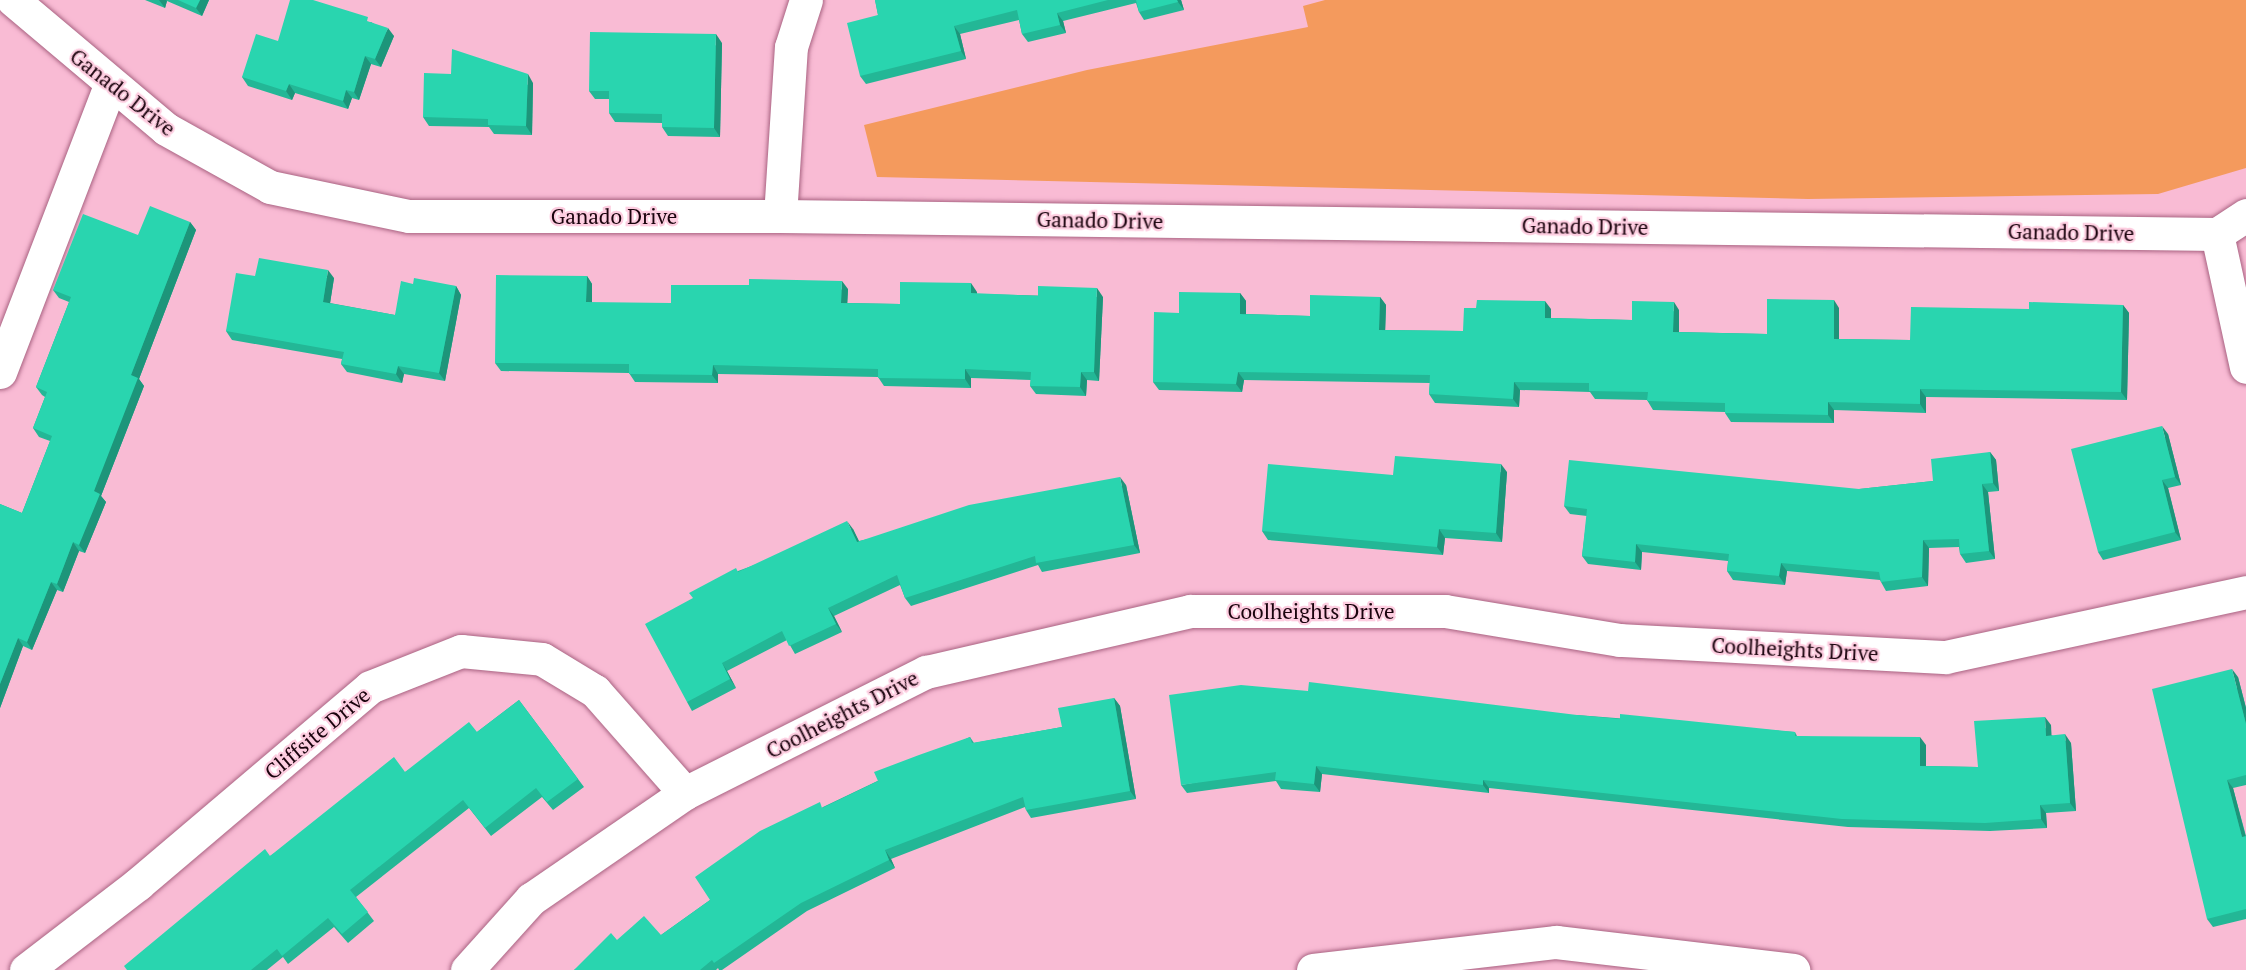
<!DOCTYPE html>
<style>
body{margin:0}
#map{position:relative;width:2246px;height:970px;overflow:hidden;background:#f9bbd4;font-family:"PT Serif",serif}
div>[style]{position:absolute}
.green>*{inset:0;background:#f49a5d}
.roads{filter:drop-shadow(0 0 2px #a96382) drop-shadow(0 0 2px #a96382)}
.minor>*{height:33px;margin:-16.5px;padding:0 16.5px;transform-origin:16.5px;border-radius:16.5px;background:#fff}
.wall>*{inset:0;background:#23b796}
.shaded-wall>*{inset:0;background:#1d957a}
.building>*{inset:0;background:#29d5af}
span{translate:-50% -50%;white-space:nowrap;text-align:center;line-height:1.15;-webkit-text-stroke:4.5px #fdcde0;paint-order:stroke}
.street-label{font-size:21px;color:#1a030d}
</style>
<div id="map">
<div class="green">
<div style="clip-path:polygon(1325px 0,2246px 0,2246px 168px,2158px 194px,1808px 199px,877px 177px,864px 125px,1087px 70px,1308px 27px,1303px 6px)"></div>
</div>
<div class="roads">
<div class="minor">
<div style="left:13px;top:0;width:200px;rotate:40.1deg"></div>
<div style="left:166px;top:129px;width:119px;rotate:29.1deg"></div>
<div style="left:270px;top:187px;width:142px;rotate:11.8deg"></div>
<div style="left:409px;top:216px;width:371px"></div>
<div style="left:780px;top:216px;width:1437px;rotate:0.72deg"></div>
<div style="left:2217px;top:234px;width:35px;rotate:-33deg"></div>
<div style="left:780px;top:216px;width:169px;rotate:-86.3deg"></div>
<div style="left:791px;top:47px;width:49px;rotate:-72.3deg"></div>
<div style="left:2217px;top:234px;width:136px;rotate:77.7deg"></div>
<div style="left:0;top:372px;width:307px;rotate:-69deg"></div>
<div style="left:26px;top:970px;width:141px;rotate:-37.5deg"></div>
<div style="left:138px;top:884px;width:304px;rotate:-40.3deg"></div>
<div style="left:370px;top:687px;width:98px;rotate:-21.6deg"></div>
<div style="left:461px;top:651px;width:81px;rotate:5.6deg"></div>
<div style="left:542px;top:659px;width:62px;rotate:31.1deg"></div>
<div style="left:595px;top:691px;width:136px;rotate:48.6deg"></div>
<div style="left:467px;top:970px;width:96px;rotate:-48deg"></div>
<div style="left:531px;top:899px;width:187px;rotate:-34.5deg"></div>
<div style="left:685px;top:793px;width:270px;rotate:-26.7deg"></div>
<div style="left:926px;top:672px;width:271px;rotate:-13deg"></div>
<div style="left:1190px;top:611px;width:255px"></div>
<div style="left:1445px;top:611px;width:177px;rotate:9.4deg"></div>
<div style="left:1620px;top:640px;width:326px;rotate:3deg"></div>
<div style="left:1946px;top:657px;width:307px;rotate:-12.2deg"></div>
<div style="left:1313px;top:970px;width:245px;rotate:-6.6deg"></div>
<div style="left:1556px;top:942px;width:239px;rotate:6.7deg"></div>
</div>
</div>
<div class="wall">
<div style="clip-path:polygon(145px 0,209px 0,202px 16px,167px 1px,165px 8px)"></div>
<div style="clip-path:polygon(875px 0,1181px 0,1184px 10px,1144px 20px,1139px 12px,1136px 3px,1063px 21px,1066px 33px,1028px 42px,1022px 34px,1019px 20px,960px 34px,966px 59px,866px 84px,860px 76px,878px 15px)"></div>
<div style="clip-path:polygon(371px 22px,394px 36px,381px 67px,371px 64px,359px 100px,352px 98px,348px 109px,295px 93px,292px 100px,248px 86px,242px 77px,278px 41px)"></div>
<div style="clip-path:polygon(722px 43px,720px 137px,668px 136px,662px 127px,662px 123px,615px 122px,609px 113px,609px 99px,595px 99px,589px 91px)"></div>
<div style="clip-path:polygon(533px 83px,532px 135px,494px 134px,489px 127px,429px 126px,423px 117px)"></div>
<div style="clip-path:polygon(190px 222px,196px 230px,139px 379px,144px 386px,101px 496px,106px 502px,85px 553px,79px 551px,63px 592px,57px 590px,32px 650px,23px 646px,0 708px,0 504px,22px 513px,50px 441px,39px 437px,33px 428px,45px 397px,42px 395px,36px 387px,69px 302px,59px 298px,53px 290px,138px 235px)"></div>
<div style="clip-path:polygon(255px 276px,334px 278px,330px 303px,395px 315px,413px 284px,456px 286px,461px 295px,445px 381px,404px 374px,402px 383px,347px 372px,341px 364px,342px 359px,232px 340px,226px 331px)"></div>
<div style="clip-path:polygon(587px 276px,592px 284px,592px 303px,671px 303px,848px 289px,847px 303px,900px 304px,977px 292px,977px 294px,1103px 297px,1099px 381px,1087px 380px,1086px 396px,1036px 394px,1030px 386px,1031px 380px,971px 378px,971px 388px,884px 386px,878px 377px,718px 374px,718px 383px,635px 382px,629px 373px,501px 371px,495px 363px)"></div>
<div style="clip-path:polygon(1240px 293px,1246px 301px,1246px 314px,1310px 316px,1380px 297px,1386px 305px,1385px 330px,1463px 331px,1551px 309px,1551px 318px,1632px 320px,1679px 310px,1679px 332px,1767px 334px,1839px 308px,1839px 339px,1910px 340px,2029px 309px,2123px 305px,2129px 313px,2127px 400px,1926px 397px,1926px 413px,1834px 410px,1834px 423px,1731px 422px,1725px 413px,1725px 412px,1653px 410px,1647px 400px,1595px 399px,1590px 392px,1520px 390px,1519px 407px,1435px 403px,1429px 394px,1430px 383px,1244px 380px,1242px 392px,1159px 390px,1153px 382px,1179px 313px)"></div>
<div style="clip-path:polygon(2168px 434px,2181px 485px,2168px 488px,2181px 540px,2103px 560px,2098px 552px)"></div>
<div style="clip-path:polygon(1990px 452px,1996px 460px,1999px 491px,1988px 492px,1995px 559px,1966px 563px,1960px 554px,1959px 547px,1929px 548px,1928px 586px,1886px 591px,1881px 582px,1880px 580px,1787px 571px,1785px 585px,1733px 580px,1727px 571px,1728px 561px,1642px 552px,1641px 570px,1588px 564px,1582px 556px,1587px 516px,1570px 514px,1564px 506px,1859px 489px,1933px 481px)"></div>
<div style="clip-path:polygon(1507px 472px,1502px 542px,1445px 538px,1443px 555px,1268px 540px,1262px 531px,1393px 475px)"></div>
<div style="clip-path:polygon(1126px 485px,1140px 553px,1042px 572px,1038px 565px,911px 606px,905px 598px,900px 585px,834px 616px,842px 632px,795px 654px,787px 640px,727px 671px,736px 688px,692px 711px,687px 702px,693px 598px,738px 571px,853px 529px,859px 541px)"></div>
<div style="clip-path:polygon(2238px 677px,2246px 708px,2246px 785px,2233px 788px,2246px 836px,2246px 919px,2213px 927px,2207px 919px)"></div>
<div style="clip-path:polygon(1114px 698px,1120px 706px,1136px 799px,1031px 818px,1026px 810px,1025px 807px,891px 859px,895px 868px,807px 911px,722px 970px,719px 970px,718px 968px,716px 970px,574px 970px,617px 940px,661px 935px,710px 900px,823px 807px,970px 737px,974px 743px,1062px 727px)"></div>
<div style="clip-path:polygon(519px 700px,584px 787px,553px 810px,542px 797px,491px 836px,469px 808px,356px 897px,374px 921px,348px 943px,334px 927px,288px 964px,283px 957px,267px 970px,127px 970px,270px 856px,405px 772px,477px 732px)"></div>
<div style="clip-path:polygon(1577px 715px,1795px 732px,1797px 736px,1926px 745px,1926px 766px,1978px 767px,2051px 725px,2051px 735px,2071px 743px,2076px 811px,2046px 813px,2047px 828px,1990px 831px,1848px 827px,1489px 788px,1489px 793px,1322px 774px,1320px 792px,1281px 789px,1276px 781px,1187px 793px,1181px 785px)"></div>
</div>
<div class="shaded-wall">
<div style="clip-path:polygon(159px 0,166px 0,167px 1px,165px 8px)"></div>
<div style="clip-path:polygon(200px 0,209px 0,202px 16px,196px 8px)"></div>
<div style="clip-path:polygon(1177px 0,1181px 0,1184px 10px,1178px 2px)"></div>
<div style="clip-path:polygon(1057px 13px,1063px 21px,1066px 33px,1060px 25px)"></div>
<div style="clip-path:polygon(954px 26px,960px 34px,966px 59px,961px 51px)"></div>
<div style="clip-path:polygon(388px 28px,394px 36px,381px 67px,375px 59px)"></div>
<div style="clip-path:polygon(716px 34px,722px 43px,720px 137px,714px 128px)"></div>
<div style="clip-path:polygon(365px 56px,371px 64px,359px 100px,354px 92px)"></div>
<div style="clip-path:polygon(528px 74px,533px 83px,532px 135px,526px 126px)"></div>
<div style="clip-path:polygon(289px 84px,295px 93px,292px 100px,286px 91px)"></div>
<div style="clip-path:polygon(346px 90px,352px 98px,348px 109px,343px 101px)"></div>
<div style="clip-path:polygon(190px 222px,196px 230px,139px 379px,144px 386px,101px 496px,106px 502px,85px 553px,79px 545px,94px 491px,131px 375px)"></div>
<div style="clip-path:polygon(328px 270px,334px 278px,329px 310px,323px 302px)"></div>
<div style="clip-path:polygon(587px 276px,592px 284px,592px 311px,586px 302px)"></div>
<div style="clip-path:polygon(842px 281px,848px 289px,847px 312px,841px 303px)"></div>
<div style="clip-path:polygon(971px 283px,977px 292px,977px 302px,971px 293px)"></div>
<div style="clip-path:polygon(456px 286px,461px 295px,445px 381px,439px 373px)"></div>
<div style="clip-path:polygon(1097px 288px,1103px 297px,1099px 381px,1094px 372px)"></div>
<div style="clip-path:polygon(1240px 293px,1246px 301px,1246px 322px,1240px 314px)"></div>
<div style="clip-path:polygon(1380px 297px,1386px 305px,1385px 338px,1379px 330px)"></div>
<div style="clip-path:polygon(1834px 300px,1839px 308px,1839px 347px,1834px 339px)"></div>
<div style="clip-path:polygon(1545px 301px,1551px 309px,1551px 326px,1545px 318px)"></div>
<div style="clip-path:polygon(1674px 302px,1679px 310px,1679px 341px,1673px 332px)"></div>
<div style="clip-path:polygon(2123px 305px,2129px 313px,2127px 400px,2121px 392px)"></div>
<div style="clip-path:polygon(713px 365px,718px 374px,718px 383px,712px 375px)"></div>
<div style="clip-path:polygon(398px 366px,404px 374px,402px 383px,396px 374px)"></div>
<div style="clip-path:polygon(965px 369px,971px 378px,971px 388px,965px 379px)"></div>
<div style="clip-path:polygon(1081px 372px,1087px 380px,1086px 396px,1080px 387px)"></div>
<div style="clip-path:polygon(1238px 372px,1244px 380px,1242px 392px,1236px 384px)"></div>
<div style="clip-path:polygon(1514px 382px,1520px 390px,1519px 407px,1513px 399px)"></div>
<div style="clip-path:polygon(1920px 389px,1926px 397px,1926px 413px,1920px 404px)"></div>
<div style="clip-path:polygon(1828px 402px,1834px 410px,1834px 423px,1828px 415px)"></div>
<div style="clip-path:polygon(2162px 426px,2168px 434px,2181px 485px,2175px 477px)"></div>
<div style="clip-path:polygon(1990px 452px,1996px 460px,1999px 491px,1993px 483px)"></div>
<div style="clip-path:polygon(1501px 464px,1507px 472px,1502px 542px,1496px 533px)"></div>
<div style="clip-path:polygon(1120px 477px,1126px 485px,1140px 553px,1134px 545px)"></div>
<div style="clip-path:polygon(2162px 480px,2168px 488px,2181px 540px,2175px 532px)"></div>
<div style="clip-path:polygon(1982px 484px,1988px 492px,1995px 559px,1989px 551px)"></div>
<div style="clip-path:polygon(847px 521px,853px 529px,863px 550px,857px 542px)"></div>
<div style="clip-path:polygon(1439px 529px,1445px 538px,1443px 555px,1437px 547px)"></div>
<div style="clip-path:polygon(1923px 540px,1929px 548px,1928px 586px,1922px 577px)"></div>
<div style="clip-path:polygon(73px 542px,79px 551px,63px 592px,57px 584px)"></div>
<div style="clip-path:polygon(1636px 544px,1642px 552px,1641px 570px,1635px 562px)"></div>
<div style="clip-path:polygon(1781px 563px,1787px 571px,1785px 585px,1779px 576px)"></div>
<div style="clip-path:polygon(51px 582px,57px 590px,32px 650px,27px 642px)"></div>
<div style="clip-path:polygon(828px 608px,834px 616px,842px 632px,836px 624px)"></div>
<div style="clip-path:polygon(18px 638px,23px 646px,0 708px,0 684px)"></div>
<div style="clip-path:polygon(722px 663px,727px 671px,736px 688px,730px 679px)"></div>
<div style="clip-path:polygon(2232px 669px,2238px 677px,2246px 708px,2246px 724px)"></div>
<div style="clip-path:polygon(1114px 698px,1120px 706px,1136px 799px,1130px 791px)"></div>
<div style="clip-path:polygon(2045px 717px,2051px 725px,2052px 744px,2046px 736px)"></div>
<div style="clip-path:polygon(2065px 734px,2071px 743px,2076px 811px,2070px 803px)"></div>
<div style="clip-path:polygon(1920px 737px,1926px 745px,1926px 775px,1920px 766px)"></div>
<div style="clip-path:polygon(1316px 766px,1322px 774px,1320px 792px,1314px 784px)"></div>
<div style="clip-path:polygon(1483px 780px,1489px 788px,1489px 793px,1483px 785px)"></div>
<div style="clip-path:polygon(2227px 780px,2233px 788px,2246px 838px,2242px 837px)"></div>
<div style="clip-path:polygon(2040px 805px,2046px 813px,2047px 828px,2041px 819px)"></div>
<div style="clip-path:polygon(885px 850px,891px 859px,895px 868px,889px 860px)"></div>
</div>
<div class="building">
<div style="clip-path:polygon(178px 0,200px 0,196px 8px)"></div>
<div style="clip-path:polygon(290px 0,313px 0,368px 17px,367px 21px,388px 28px,375px 59px,365px 56px,354px 92px,346px 90px,343px 101px,289px 84px,286px 91px,242px 77px,256px 34px,278px 41px)"></div>
<div style="clip-path:polygon(875px 0,1108px 0,1057px 13px,1060px 25px,1022px 34px,1017px 10px,954px 26px,961px 51px,860px 76px,847px 23px,878px 15px)"></div>
<div style="clip-path:polygon(1136px 0,1177px 0,1178px 2px,1139px 12px)"></div>
<div style="clip-path:polygon(590px 32px,716px 34px,714px 128px,662px 127px,662px 114px,609px 113px,609px 91px,589px 91px)"></div>
<div style="clip-path:polygon(452px 49px,528px 74px,526px 126px,488px 125px,488px 119px,423px 117px,424px 73px,451px 74px)"></div>
<div style="clip-path:polygon(150px 206px,190px 222px,131px 375px,138px 378px,94px 491px,100px 494px,79px 545px,73px 542px,57px 584px,51px 582px,27px 642px,18px 638px,0 684px,0 504px,22px 513px,52px 436px,33px 428px,47px 392px,36px 387px,71px 297px,53px 290px,83px 214px,138px 235px)"></div>
<div style="clip-path:polygon(259px 258px,328px 270px,323px 302px,395px 315px,401px 281px,413px 284px,414px 278px,456px 286px,439px 373px,398px 366px,396px 374px,341px 364px,344px 352px,226px 331px,236px 273px,255px 276px)"></div>
<div style="clip-path:polygon(496px 275px,587px 276px,586px 302px,671px 303px,671px 285px,749px 285px,749px 279px,842px 281px,841px 303px,900px 304px,900px 282px,971px 283px,971px 293px,1038px 296px,1038px 286px,1097px 288px,1094px 372px,1081px 372px,1080px 387px,1030px 386px,1031px 372px,965px 369px,965px 379px,878px 378px,878px 369px,713px 365px,712px 375px,629px 374px,629px 364px,495px 363px)"></div>
<div style="clip-path:polygon(1179px 292px,1240px 293px,1240px 314px,1310px 316px,1310px 295px,1380px 297px,1379px 330px,1463px 331px,1464px 308px,1476px 308px,1477px 300px,1545px 301px,1545px 318px,1632px 320px,1632px 301px,1674px 302px,1673px 332px,1767px 334px,1767px 299px,1834px 300px,1834px 339px,1910px 340px,1911px 307px,2029px 309px,2029px 302px,2123px 305px,2121px 392px,1920px 389px,1920px 404px,1828px 402px,1828px 415px,1725px 413px,1725px 403px,1647px 401px,1648px 392px,1589px 391px,1589px 383px,1514px 382px,1513px 399px,1429px 394px,1430px 375px,1238px 372px,1236px 384px,1153px 382px,1154px 312px,1179px 313px)"></div>
<div style="clip-path:polygon(2162px 426px,2175px 477px,2162px 480px,2175px 532px,2098px 552px,2071px 449px)"></div>
<div style="clip-path:polygon(1990px 452px,1993px 483px,1982px 484px,1989px 551px,1960px 554px,1959px 539px,1923px 540px,1922px 577px,1881px 582px,1879px 572px,1781px 563px,1779px 576px,1727px 571px,1729px 554px,1636px 544px,1635px 562px,1582px 556px,1587px 509px,1564px 506px,1569px 460px,1859px 489px,1933px 481px,1931px 459px)"></div>
<div style="clip-path:polygon(1395px 456px,1501px 464px,1496px 533px,1439px 529px,1437px 547px,1262px 531px,1268px 464px,1393px 475px)"></div>
<div style="clip-path:polygon(1120px 477px,1134px 545px,1036px 563px,1035px 556px,905px 598px,897px 575px,828px 608px,836px 624px,789px 646px,782px 631px,722px 663px,730px 679px,687px 702px,645px 624px,693px 598px,689px 593px,736px 568px,738px 572px,847px 521px,857px 542px,969px 505px)"></div>
<div style="clip-path:polygon(2232px 669px,2246px 724px,2246px 775px,2227px 780px,2242px 837px,2246px 836px,2246px 909px,2207px 919px,2152px 689px)"></div>
<div style="clip-path:polygon(1309px 682px,1577px 715px,1620px 719px,1620px 714px,1795px 732px,1795px 736px,1920px 737px,1920px 766px,1978px 767px,1974px 721px,2045px 717px,2046px 736px,2065px 734px,2070px 803px,2040px 805px,2041px 819px,1985px 823px,1842px 819px,1483px 780px,1483px 785px,1316px 766px,1314px 784px,1275px 780px,1276px 772px,1181px 785px,1169px 695px,1241px 685px,1308px 691px)"></div>
<div style="clip-path:polygon(1114px 698px,1130px 791px,1026px 810px,1023px 797px,885px 850px,889px 860px,801px 903px,714px 963px,712px 960px,700px 970px,574px 970px,611px 933px,617px 940px,644px 916px,661px 935px,710px 900px,695px 877px,760px 831px,820px 802px,822px 808px,878px 781px,874px 772px,919px 755px,970px 737px,972px 743px,1062px 727px,1058px 708px)"></div>
<div style="clip-path:polygon(519px 700px,578px 779px,547px 802px,536px 788px,485px 828px,463px 800px,350px 890px,368px 912px,342px 934px,328px 918px,282px 956px,277px 949px,251px 970px,127px 970px,124px 966px,265px 849px,270px 856px,394px 757px,405px 772px,469px 722px,477px 732px)"></div>
</div>
<div class="street-label">
<span style="left:123px;top:92px;rotate:38deg">Ganado Drive</span>
<span style="left:614px;top:216px">Ganado Drive</span>
<span style="left:1100px;top:220px;rotate:1deg">Ganado Drive</span>
<span style="left:1585px;top:226px;rotate:1deg">Ganado Drive</span>
<span style="left:2071px;top:232px;rotate:1deg">Ganado Drive</span>
<span style="left:1311px;top:611px">Coolheights Drive</span>
<span style="left:1795px;top:649px;rotate:3deg">Coolheights Drive</span>
<span style="left:842px;top:714px;rotate:-27deg">Coolheights Drive</span>
<span style="left:317px;top:733px;rotate:-40deg">Cliffsite Drive</span>
</div>
</div>
